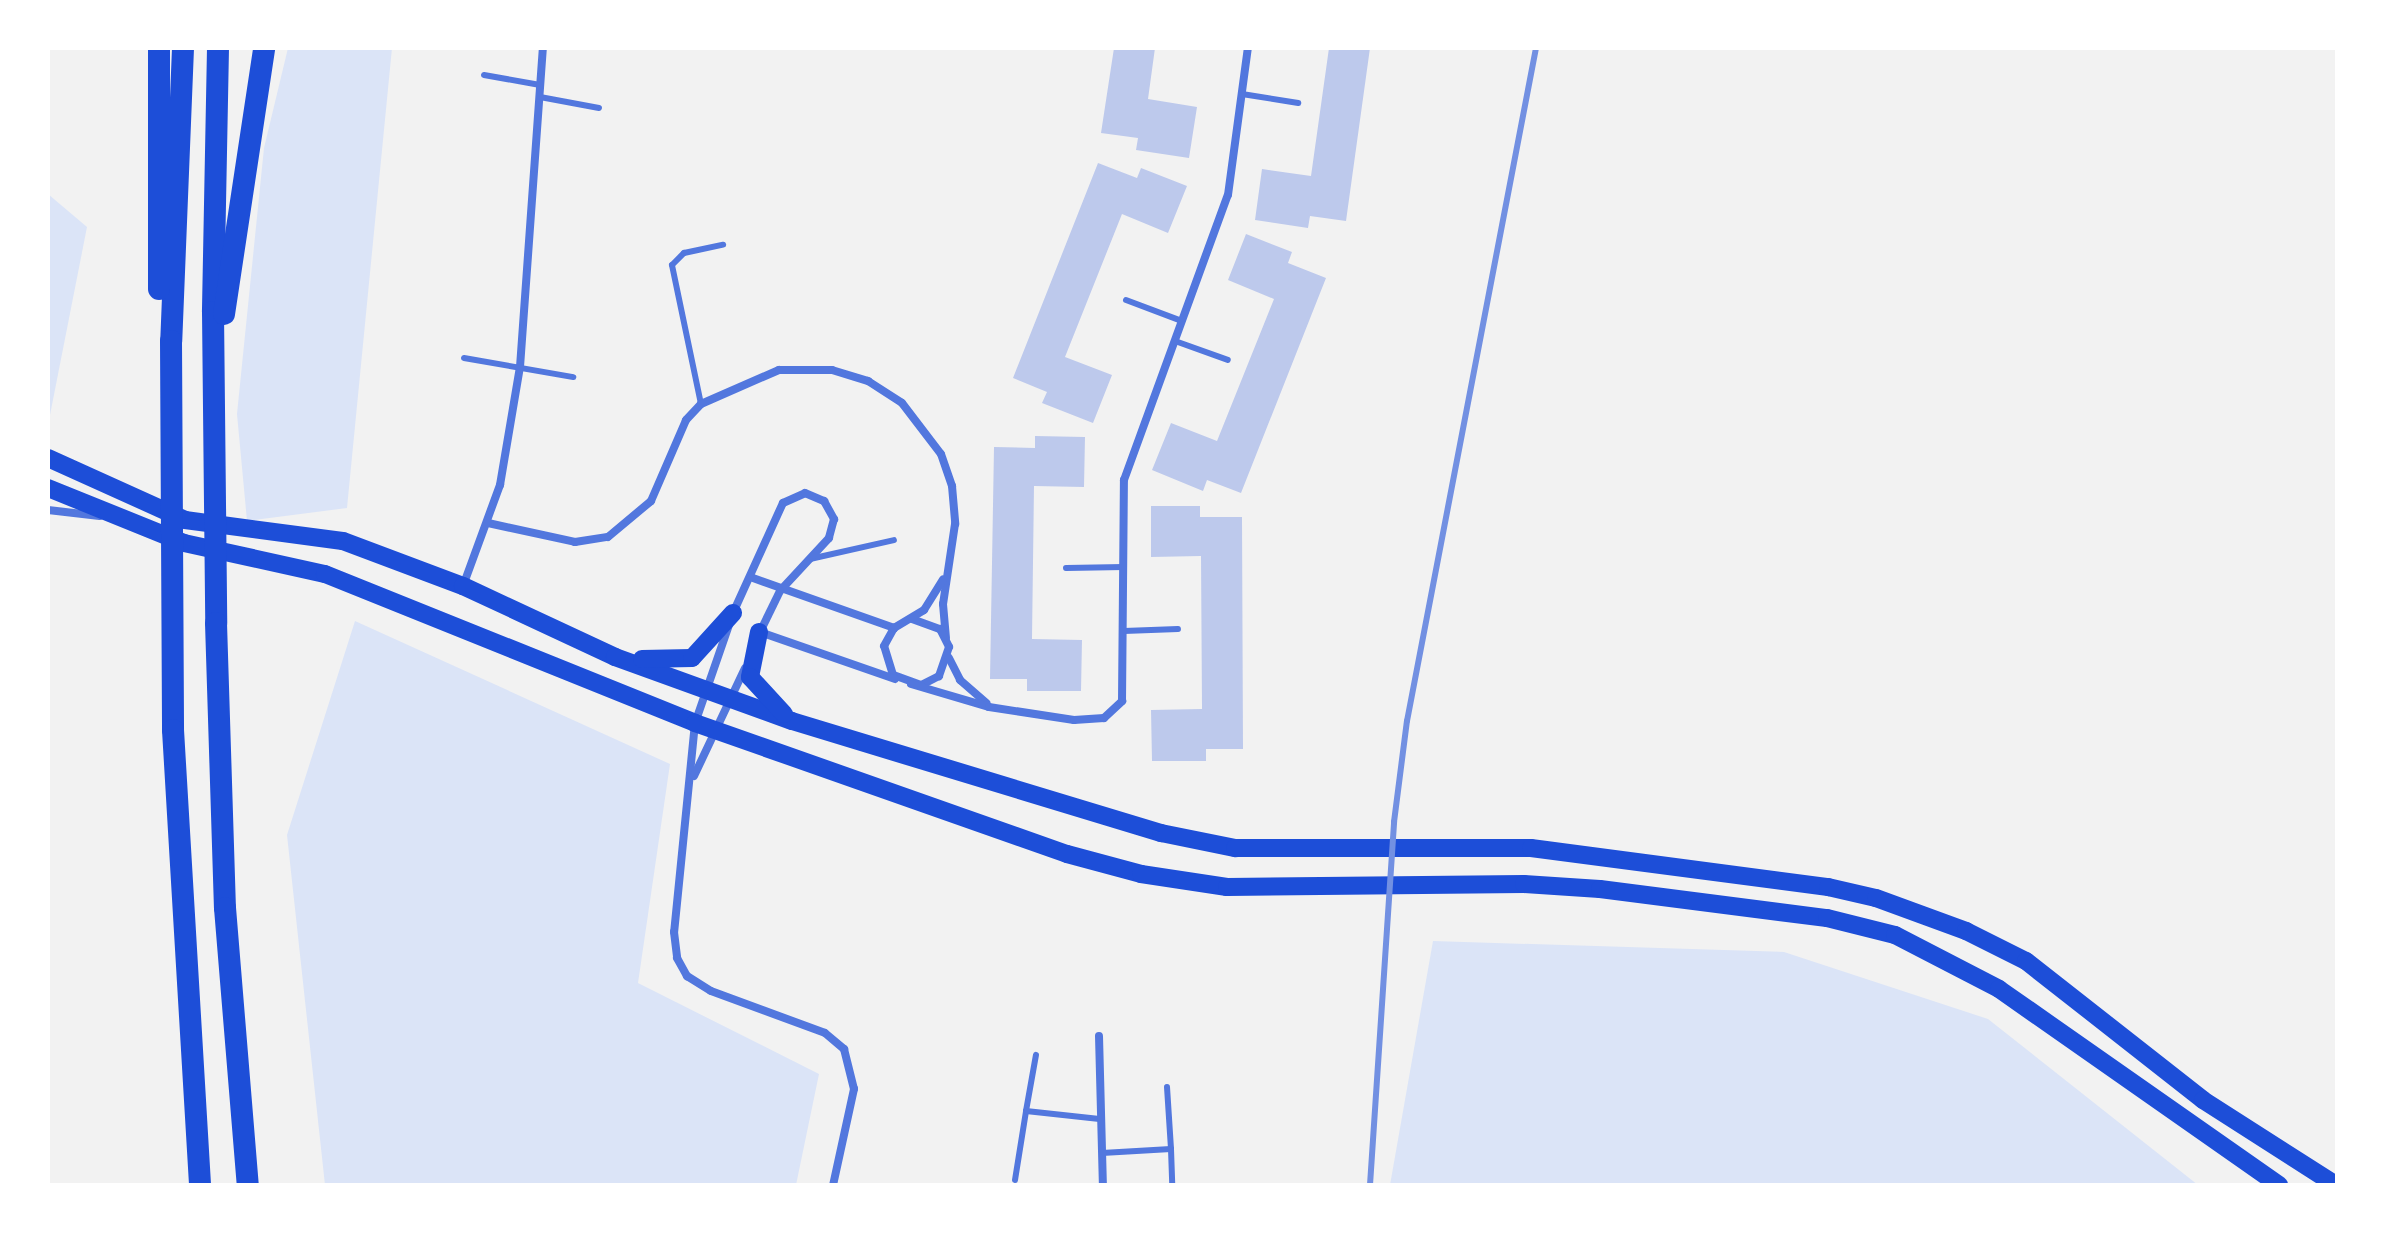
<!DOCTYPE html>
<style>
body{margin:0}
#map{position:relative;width:2385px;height:1233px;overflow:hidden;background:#f2f2f2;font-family:"Work Sans",sans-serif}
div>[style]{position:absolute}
.green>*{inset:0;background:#dbe4f7}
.building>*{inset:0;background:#bdc9ec}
.service>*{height:6px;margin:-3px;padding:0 3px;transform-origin:3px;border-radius:3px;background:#5277de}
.minor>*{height:8px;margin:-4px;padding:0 4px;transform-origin:4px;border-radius:4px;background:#5277de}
.primary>*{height:18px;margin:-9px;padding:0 9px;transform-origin:9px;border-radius:9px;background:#1d4ed8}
.motorway>*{height:22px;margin:-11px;padding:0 11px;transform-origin:11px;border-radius:11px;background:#1d4ed8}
.rail>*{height:6px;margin:-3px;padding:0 3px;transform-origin:3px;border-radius:3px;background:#7290e2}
span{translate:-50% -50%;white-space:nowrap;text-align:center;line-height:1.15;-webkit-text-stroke:8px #fff;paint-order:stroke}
.frame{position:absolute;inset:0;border:50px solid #fff;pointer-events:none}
</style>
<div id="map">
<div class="green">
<div style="clip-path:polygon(288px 48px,392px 48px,347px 508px,247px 521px,237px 414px,264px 148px)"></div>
<div style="clip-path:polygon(48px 194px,87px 227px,49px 420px,48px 420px)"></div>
<div style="clip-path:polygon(355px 621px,670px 764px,638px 983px,819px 1074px,796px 1185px,325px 1185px,287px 835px)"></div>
<div style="clip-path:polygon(1433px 941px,1784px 952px,1988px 1019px,2198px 1185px,1390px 1185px)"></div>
</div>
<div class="building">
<div style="clip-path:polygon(1114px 48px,1155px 48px,1148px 99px,1197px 107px,1189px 158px,1136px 150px,1138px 138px,1101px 133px)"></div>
<div style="clip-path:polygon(1329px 48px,1370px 48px,1346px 221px,1310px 216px,1308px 228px,1255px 220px,1262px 169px,1311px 176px)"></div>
<div style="clip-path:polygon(1098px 163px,1137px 178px,1141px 168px,1187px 186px,1168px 233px,1122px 214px,1065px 357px,1112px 375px,1093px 423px,1042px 403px,1047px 392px,1013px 378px)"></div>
<div style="clip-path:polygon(1246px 234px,1292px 252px,1288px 263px,1326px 278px,1241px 493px,1207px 480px,1203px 491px,1152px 470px,1171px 423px,1217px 441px,1274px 299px,1228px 280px)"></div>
<div style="clip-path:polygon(1035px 436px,1085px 437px,1084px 487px,1034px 486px,1032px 639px,1082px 640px,1081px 691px,1027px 691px,1027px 679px,990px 679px,994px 447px,1035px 448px)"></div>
<div style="clip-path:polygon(1151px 506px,1200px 506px,1200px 517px,1242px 517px,1243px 749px,1206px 749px,1206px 761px,1152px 761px,1151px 710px,1202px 709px,1201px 556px,1151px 557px)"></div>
</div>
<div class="service">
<div style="left:484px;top:75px;width:57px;rotate:10.1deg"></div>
<div style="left:1242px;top:94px;width:57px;rotate:9.1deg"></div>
<div style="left:540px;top:97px;width:60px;rotate:10.6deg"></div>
<div style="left:1126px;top:300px;width:60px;rotate:20.6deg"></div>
<div style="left:1175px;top:341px;width:56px;rotate:19.7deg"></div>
<div style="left:464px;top:358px;width:111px;rotate:9.9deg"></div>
<div style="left:701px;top:404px;width:142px;rotate:-101.8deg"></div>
<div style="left:672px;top:265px;width:17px;rotate:-45deg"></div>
<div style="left:684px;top:253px;width:40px;rotate:-12deg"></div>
<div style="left:810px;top:559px;width:86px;rotate:-12.7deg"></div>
<div style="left:1066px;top:568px;width:58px;rotate:-1deg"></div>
<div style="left:1124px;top:631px;width:54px;rotate:-2.1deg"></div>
<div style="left:1167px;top:1087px;width:62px;rotate:86.3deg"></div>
<div style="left:1026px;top:1111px;width:57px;rotate:-79.9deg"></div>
<div style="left:1102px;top:1153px;width:69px;rotate:-3.3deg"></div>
<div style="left:1171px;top:1149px;width:36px;rotate:88deg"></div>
<div style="left:1015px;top:1180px;width:70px;rotate:-80.9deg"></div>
<div style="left:1026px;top:1111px;width:74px;rotate:6.2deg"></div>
</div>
<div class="minor">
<div style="left:48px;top:510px;width:52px;rotate:6.6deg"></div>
<div style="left:488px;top:523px;width:89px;rotate:12.3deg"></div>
<div style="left:575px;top:542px;width:33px;rotate:-9deg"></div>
<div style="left:608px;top:537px;width:56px;rotate:-39.9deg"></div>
<div style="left:651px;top:501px;width:88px;rotate:-66.6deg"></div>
<div style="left:686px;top:420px;width:22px;rotate:-47deg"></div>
<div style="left:701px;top:404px;width:85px;rotate:-23.6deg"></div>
<div style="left:779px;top:370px;width:53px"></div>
<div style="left:832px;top:370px;width:38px;rotate:17deg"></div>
<div style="left:868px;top:381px;width:40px;rotate:32.9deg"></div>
<div style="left:902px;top:403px;width:64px;rotate:52.6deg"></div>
<div style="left:941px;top:454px;width:34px;rotate:71deg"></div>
<div style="left:952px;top:486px;width:38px;rotate:85deg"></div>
<div style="left:955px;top:524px;width:81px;rotate:98.5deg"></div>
<div style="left:943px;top:604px;width:34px;rotate:85deg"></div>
<div style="left:753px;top:578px;width:150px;rotate:19.5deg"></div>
<div style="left:463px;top:586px;width:108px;rotate:-69.9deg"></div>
<div style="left:500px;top:485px;width:120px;rotate:-80.4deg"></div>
<div style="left:520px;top:367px;width:320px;rotate:-85.9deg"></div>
<div style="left:733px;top:613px;width:121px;rotate:-65.6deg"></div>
<div style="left:783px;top:503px;width:24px;rotate:-24deg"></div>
<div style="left:805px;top:493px;width:21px;rotate:23deg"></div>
<div style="left:824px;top:501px;width:21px;rotate:61deg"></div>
<div style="left:834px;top:519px;width:20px;rotate:105deg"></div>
<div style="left:829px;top:538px;width:72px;rotate:132.8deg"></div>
<div style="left:780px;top:591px;width:48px;rotate:116deg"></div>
<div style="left:912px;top:619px;width:30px;rotate:20deg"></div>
<div style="left:940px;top:629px;width:20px;rotate:63deg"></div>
<div style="left:949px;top:647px;width:31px;rotate:109deg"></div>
<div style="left:939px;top:676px;width:20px;rotate:153deg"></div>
<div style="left:921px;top:685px;width:30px;rotate:-160deg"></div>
<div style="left:893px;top:675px;width:30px;rotate:-107deg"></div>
<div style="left:884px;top:646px;width:21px;rotate:-61deg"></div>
<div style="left:894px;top:628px;width:35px;rotate:-31deg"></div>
<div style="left:924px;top:610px;width:36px;rotate:-58deg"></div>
<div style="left:729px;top:625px;width:104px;rotate:109.1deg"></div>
<div style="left:695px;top:723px;width:210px;rotate:95.7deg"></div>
<div style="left:674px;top:932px;width:26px;rotate:83deg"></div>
<div style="left:677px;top:958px;width:21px;rotate:61deg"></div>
<div style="left:687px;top:976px;width:28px;rotate:32deg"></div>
<div style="left:711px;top:991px;width:121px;rotate:20.2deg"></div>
<div style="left:825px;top:1033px;width:25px;rotate:40deg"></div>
<div style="left:844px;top:1049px;width:41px;rotate:76deg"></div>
<div style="left:854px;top:1089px;width:98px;rotate:102.3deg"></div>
<div style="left:760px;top:632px;width:143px;rotate:19.2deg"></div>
<div style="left:949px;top:658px;width:25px;rotate:63deg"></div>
<div style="left:960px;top:680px;width:35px;rotate:41deg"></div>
<div style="left:911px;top:684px;width:81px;rotate:16.4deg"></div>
<div style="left:989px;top:707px;width:86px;rotate:8.7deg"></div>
<div style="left:1074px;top:720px;width:30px;rotate:-4deg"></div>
<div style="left:1104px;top:718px;width:25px;rotate:-43deg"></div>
<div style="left:1122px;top:701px;width:221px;rotate:-89.5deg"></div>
<div style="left:1124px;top:480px;width:303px;rotate:-70deg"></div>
<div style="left:1228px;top:195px;width:148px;rotate:-82.3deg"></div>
<div style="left:694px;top:776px;width:119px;rotate:-64.7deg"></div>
<div style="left:1099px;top:1036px;width:149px;rotate:88.5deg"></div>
</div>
<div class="primary">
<div style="left:48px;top:458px;width:150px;rotate:24.3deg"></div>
<div style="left:185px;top:520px;width:159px;rotate:7.6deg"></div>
<div style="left:343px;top:541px;width:128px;rotate:20.6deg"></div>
<div style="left:463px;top:586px;width:168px;rotate:25deg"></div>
<div style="left:615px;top:657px;width:188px;rotate:19.9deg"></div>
<div style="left:792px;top:721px;width:386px;rotate:16.9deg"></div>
<div style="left:1161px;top:833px;width:76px;rotate:11.5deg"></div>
<div style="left:1235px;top:848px;width:296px"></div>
<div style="left:1531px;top:848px;width:300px;rotate:7.5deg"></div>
<div style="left:1828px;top:887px;width:49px;rotate:12.9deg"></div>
<div style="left:1876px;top:898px;width:96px;rotate:20.1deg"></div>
<div style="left:1966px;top:931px;width:67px;rotate:26.6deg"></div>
<div style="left:2026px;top:961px;width:225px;rotate:38.1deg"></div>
<div style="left:2203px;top:1100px;width:158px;rotate:32.6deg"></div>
<div style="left:48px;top:488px;width:147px;rotate:22deg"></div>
<div style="left:184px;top:543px;width:144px;rotate:12.4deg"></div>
<div style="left:325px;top:574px;width:399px;rotate:21.9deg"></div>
<div style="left:695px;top:723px;width:394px;rotate:19.4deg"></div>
<div style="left:1067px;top:854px;width:77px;rotate:15.1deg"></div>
<div style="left:1141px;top:874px;width:87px;rotate:8.6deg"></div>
<div style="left:1227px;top:887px;width:297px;rotate:-0.6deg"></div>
<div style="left:1524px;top:884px;width:76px;rotate:3.8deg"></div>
<div style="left:1600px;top:889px;width:229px;rotate:7.3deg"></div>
<div style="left:1827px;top:918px;width:70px;rotate:14deg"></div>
<div style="left:1895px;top:935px;width:117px;rotate:27.4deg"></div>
<div style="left:1999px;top:989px;width:342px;rotate:35deg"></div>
<div style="left:759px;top:632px;width:46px;rotate:101.3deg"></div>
<div style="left:750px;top:677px;width:50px;rotate:47.4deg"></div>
<div style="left:642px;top:659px;width:50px;rotate:-1.1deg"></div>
<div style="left:692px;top:658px;width:61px;rotate:-47.7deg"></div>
</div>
<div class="motorway">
<div style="left:183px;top:48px;width:293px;rotate:92.3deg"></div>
<div style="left:171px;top:341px;width:389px;rotate:89.7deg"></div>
<div style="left:173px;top:730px;width:456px;rotate:86.6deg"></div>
<div style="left:218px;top:48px;width:264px;rotate:91.1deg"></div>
<div style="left:213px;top:312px;width:311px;rotate:89.4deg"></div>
<div style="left:216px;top:623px;width:285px;rotate:88.2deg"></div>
<div style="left:225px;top:908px;width:278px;rotate:85.3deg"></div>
<div style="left:159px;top:289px;width:241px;rotate:-90deg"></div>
<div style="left:224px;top:314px;width:269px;rotate:-81.4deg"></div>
</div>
<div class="rail">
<div style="left:1370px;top:1185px;width:364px;rotate:-86.2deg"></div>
<div style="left:1394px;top:822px;width:102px;rotate:-82.7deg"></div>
<div style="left:1407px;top:721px;width:685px;rotate:-79.15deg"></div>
</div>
<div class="frame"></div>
</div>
